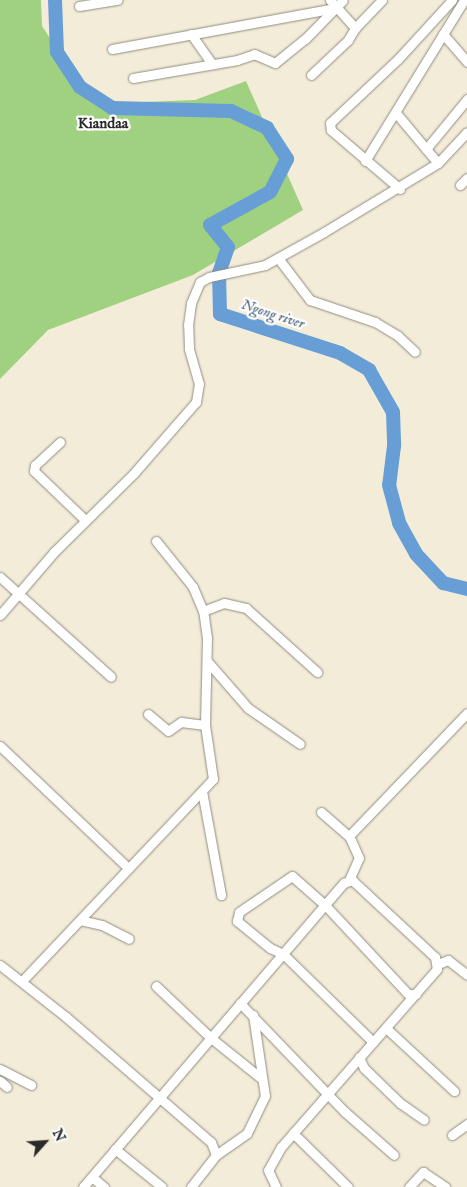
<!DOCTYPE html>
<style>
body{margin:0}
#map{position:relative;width:467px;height:1187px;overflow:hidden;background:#f3ecd8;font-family:"IM FELL English",serif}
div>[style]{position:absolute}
.green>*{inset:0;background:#a0d180}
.river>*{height:14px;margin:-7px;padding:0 7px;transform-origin:7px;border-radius:7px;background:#679ed5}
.roads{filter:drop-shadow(0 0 1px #8f8c82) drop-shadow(0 0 1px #8f8c82)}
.street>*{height:9px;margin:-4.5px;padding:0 4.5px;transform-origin:4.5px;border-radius:4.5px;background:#fff}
span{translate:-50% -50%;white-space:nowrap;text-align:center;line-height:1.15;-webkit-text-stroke:4.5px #fff;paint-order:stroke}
.neighbourhood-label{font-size:15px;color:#2b2b2b;font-weight:700}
.water-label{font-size:15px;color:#465f77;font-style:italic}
.north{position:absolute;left:20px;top:1117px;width:50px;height:50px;-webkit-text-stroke:4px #fff;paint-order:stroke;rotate:64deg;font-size:14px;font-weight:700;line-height:20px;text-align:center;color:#2b2b2b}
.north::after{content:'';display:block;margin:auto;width:18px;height:22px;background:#2b2b2b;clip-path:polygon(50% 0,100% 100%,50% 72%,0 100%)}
</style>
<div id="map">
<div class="green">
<div style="clip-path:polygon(0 0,41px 0,42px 26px,93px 104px,195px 100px,246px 81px,303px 210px,193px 275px,48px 330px,0 379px)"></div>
</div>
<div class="river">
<div style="left:55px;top:0;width:52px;rotate:87.8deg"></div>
<div style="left:57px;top:52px;width:42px;rotate:56.7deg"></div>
<div style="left:80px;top:87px;width:38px;rotate:33deg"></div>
<div style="left:112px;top:108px;width:119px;rotate:1.4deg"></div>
<div style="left:231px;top:111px;width:40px;rotate:25deg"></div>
<div style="left:267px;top:128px;width:37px;rotate:57deg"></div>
<div style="left:287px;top:159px;width:37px;rotate:117deg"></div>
<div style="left:270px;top:192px;width:68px;rotate:151.2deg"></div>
<div style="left:210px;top:225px;width:28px;rotate:51deg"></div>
<div style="left:228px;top:247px;width:28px;rotate:109deg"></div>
<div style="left:219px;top:273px;width:41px;rotate:88.6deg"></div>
<div style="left:220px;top:314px;width:126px;rotate:18deg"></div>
<div style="left:340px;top:353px;width:34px;rotate:30deg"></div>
<div style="left:369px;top:370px;width:48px;rotate:60.3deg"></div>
<div style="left:393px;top:412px;width:34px;rotate:88deg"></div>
<div style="left:394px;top:446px;width:39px;rotate:97deg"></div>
<div style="left:389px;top:485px;width:39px;rotate:75deg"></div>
<div style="left:399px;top:523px;width:35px;rotate:61deg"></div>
<div style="left:416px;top:554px;width:40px;rotate:47deg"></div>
<div style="left:443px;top:583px;width:25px;rotate:14deg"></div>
</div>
<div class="roads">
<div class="street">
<div style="left:330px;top:0;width:38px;rotate:48deg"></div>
<div style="left:79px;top:6px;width:39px;rotate:-9deg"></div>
<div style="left:191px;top:34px;width:35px;rotate:55deg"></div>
<div style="left:443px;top:34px;width:37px;rotate:49deg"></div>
<div style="left:112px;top:49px;width:227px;rotate:-10.4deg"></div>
<div style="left:311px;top:75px;width:51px;rotate:-43.4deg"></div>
<div style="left:348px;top:40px;width:14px;rotate:-60deg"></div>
<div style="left:355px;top:28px;width:39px;rotate:-46deg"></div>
<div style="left:133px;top:78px;width:106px;rotate:-9.8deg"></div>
<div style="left:237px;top:60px;width:18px;rotate:-19deg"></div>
<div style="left:254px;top:54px;width:23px;rotate:23deg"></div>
<div style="left:275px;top:63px;width:38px;rotate:-39deg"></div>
<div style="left:305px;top:39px;width:54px;rotate:-45.7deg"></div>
<div style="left:396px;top:113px;width:65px;rotate:50deg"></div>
<div style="left:426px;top:149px;width:65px;rotate:-50.6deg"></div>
<div style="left:365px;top:161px;width:189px;rotate:-58.4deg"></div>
<div style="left:460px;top:185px;width:10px;rotate:-45deg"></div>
<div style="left:400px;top:189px;width:91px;rotate:-139.5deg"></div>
<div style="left:331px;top:130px;width:7px;rotate:-98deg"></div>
<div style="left:330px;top:123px;width:93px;rotate:-43.3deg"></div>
<div style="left:398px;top:59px;width:80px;rotate:-47.5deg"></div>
<div style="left:278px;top:258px;width:53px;rotate:52.7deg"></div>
<div style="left:310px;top:300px;width:69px;rotate:18.7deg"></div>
<div style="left:375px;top:322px;width:27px;rotate:31deg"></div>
<div style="left:398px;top:336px;width:23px;rotate:43deg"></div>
<div style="left:60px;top:442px;width:34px;rotate:137deg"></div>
<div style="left:35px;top:465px;width:6px;rotate:99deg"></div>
<div style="left:34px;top:471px;width:69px;rotate:43.8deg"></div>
<div style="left:0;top:577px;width:149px;rotate:42deg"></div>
<div style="left:203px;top:611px;width:22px;rotate:-21deg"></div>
<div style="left:224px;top:603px;width:23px;rotate:13deg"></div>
<div style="left:246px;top:608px;width:96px;rotate:42deg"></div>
<div style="left:0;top:615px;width:83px;rotate:-49.4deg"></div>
<div style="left:54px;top:552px;width:112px;rotate:-44.6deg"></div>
<div style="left:134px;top:473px;width:94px;rotate:-48.9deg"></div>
<div style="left:196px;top:402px;width:18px;rotate:-81deg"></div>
<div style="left:199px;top:384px;width:37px;rotate:-106deg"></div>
<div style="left:189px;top:348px;width:23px;rotate:-92deg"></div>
<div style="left:188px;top:325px;width:22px;rotate:-82deg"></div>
<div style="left:191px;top:303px;width:23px;rotate:-67deg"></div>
<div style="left:200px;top:282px;width:10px;rotate:-29deg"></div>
<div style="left:209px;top:277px;width:57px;rotate:-12.1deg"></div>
<div style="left:265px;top:265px;width:68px;rotate:-29.2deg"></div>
<div style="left:324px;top:232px;width:133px;rotate:-31.2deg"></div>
<div style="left:438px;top:163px;width:42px;rotate:-46.9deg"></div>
<div style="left:207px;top:661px;width:62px;rotate:48.9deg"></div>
<div style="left:248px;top:708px;width:63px;rotate:34.7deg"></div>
<div style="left:148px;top:714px;width:26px;rotate:40deg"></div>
<div style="left:168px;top:731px;width:16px;rotate:-35deg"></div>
<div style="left:181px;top:722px;width:24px;rotate:7deg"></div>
<div style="left:0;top:746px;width:177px;rotate:43.6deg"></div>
<div style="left:202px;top:791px;width:106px;rotate:79.6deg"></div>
<div style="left:321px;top:812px;width:37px;rotate:41deg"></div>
<div style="left:349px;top:880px;width:24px;rotate:-66deg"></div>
<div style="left:359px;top:858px;width:24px;rotate:-114deg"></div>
<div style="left:349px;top:836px;width:170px;rotate:-46.2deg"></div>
<div style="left:80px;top:920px;width:23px;rotate:13deg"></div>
<div style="left:102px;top:925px;width:30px;rotate:27deg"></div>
<div style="left:438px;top:964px;width:11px;rotate:-22deg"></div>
<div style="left:448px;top:960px;width:24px;rotate:38deg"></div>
<div style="left:0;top:965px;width:84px;rotate:38.2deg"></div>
<div style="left:66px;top:1017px;width:191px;rotate:40.8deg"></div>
<div style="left:211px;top:1142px;width:14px;rotate:69deg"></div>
<div style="left:216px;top:1155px;width:41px;rotate:128deg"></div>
<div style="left:22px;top:981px;width:278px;rotate:-46.6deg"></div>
<div style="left:213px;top:779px;width:55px;rotate:-98.4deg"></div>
<div style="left:205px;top:725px;width:87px;rotate:-88.7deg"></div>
<div style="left:207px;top:638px;width:27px;rotate:-98deg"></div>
<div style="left:203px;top:611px;width:26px;rotate:-113deg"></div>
<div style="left:193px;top:587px;width:59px;rotate:-128.8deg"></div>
<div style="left:156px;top:986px;width:76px;rotate:43.4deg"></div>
<div style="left:211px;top:1038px;width:65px;rotate:38.8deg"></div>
<div style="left:240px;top:1003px;width:151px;rotate:46.1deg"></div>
<div style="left:345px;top:1112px;width:65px;rotate:41.3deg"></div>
<div style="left:386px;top:1028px;width:93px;rotate:42.8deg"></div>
<div style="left:373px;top:1042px;width:126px;rotate:-135.6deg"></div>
<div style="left:283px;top:954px;width:14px;rotate:-155deg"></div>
<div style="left:270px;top:948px;width:43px;rotate:-140.7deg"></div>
<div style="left:237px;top:921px;width:9px;rotate:-77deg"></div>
<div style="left:239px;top:912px;width:64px;rotate:-34.2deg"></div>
<div style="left:292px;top:876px;width:44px;rotate:41.3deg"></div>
<div style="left:325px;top:905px;width:122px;rotate:47deg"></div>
<div style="left:408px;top:994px;width:8px"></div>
<div style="left:359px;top:1057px;width:12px;rotate:66deg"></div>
<div style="left:364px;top:1068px;width:50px;rotate:44.2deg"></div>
<div style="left:400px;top:1103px;width:29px;rotate:35deg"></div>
<div style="left:0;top:1069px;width:35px;rotate:27deg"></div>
<div style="left:0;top:1081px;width:9px;rotate:41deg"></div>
<div style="left:293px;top:1133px;width:77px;rotate:44.5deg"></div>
<div style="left:452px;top:1135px;width:19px;rotate:-36deg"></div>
<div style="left:115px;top:1149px;width:60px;rotate:39deg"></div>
<div style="left:216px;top:1155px;width:38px;rotate:-35deg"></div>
<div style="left:247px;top:1133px;width:41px;rotate:-64.1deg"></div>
<div style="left:265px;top:1096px;width:82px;rotate:-98.4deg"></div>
<div style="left:92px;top:1177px;width:16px;rotate:40deg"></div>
<div style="left:83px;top:1187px;width:401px;rotate:-49.4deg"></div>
<div style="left:344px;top:883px;width:9px;rotate:-21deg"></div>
<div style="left:352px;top:880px;width:113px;rotate:42.9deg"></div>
<div style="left:435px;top:957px;width:12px;rotate:81deg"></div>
<div style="left:437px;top:969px;width:237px;rotate:131.2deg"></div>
<div style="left:281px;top:1147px;width:26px;rotate:119deg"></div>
<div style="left:268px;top:1170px;width:19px;rotate:65deg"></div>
<div style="left:409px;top:1187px;width:21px;rotate:-47deg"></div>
<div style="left:423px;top:1172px;width:27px;rotate:34deg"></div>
</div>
</div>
<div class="neighbourhood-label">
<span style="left:103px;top:124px">Kiandaa</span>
</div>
<div class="water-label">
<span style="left:273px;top:314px;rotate:18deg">Ngong river</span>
</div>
<div class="north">N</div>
</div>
